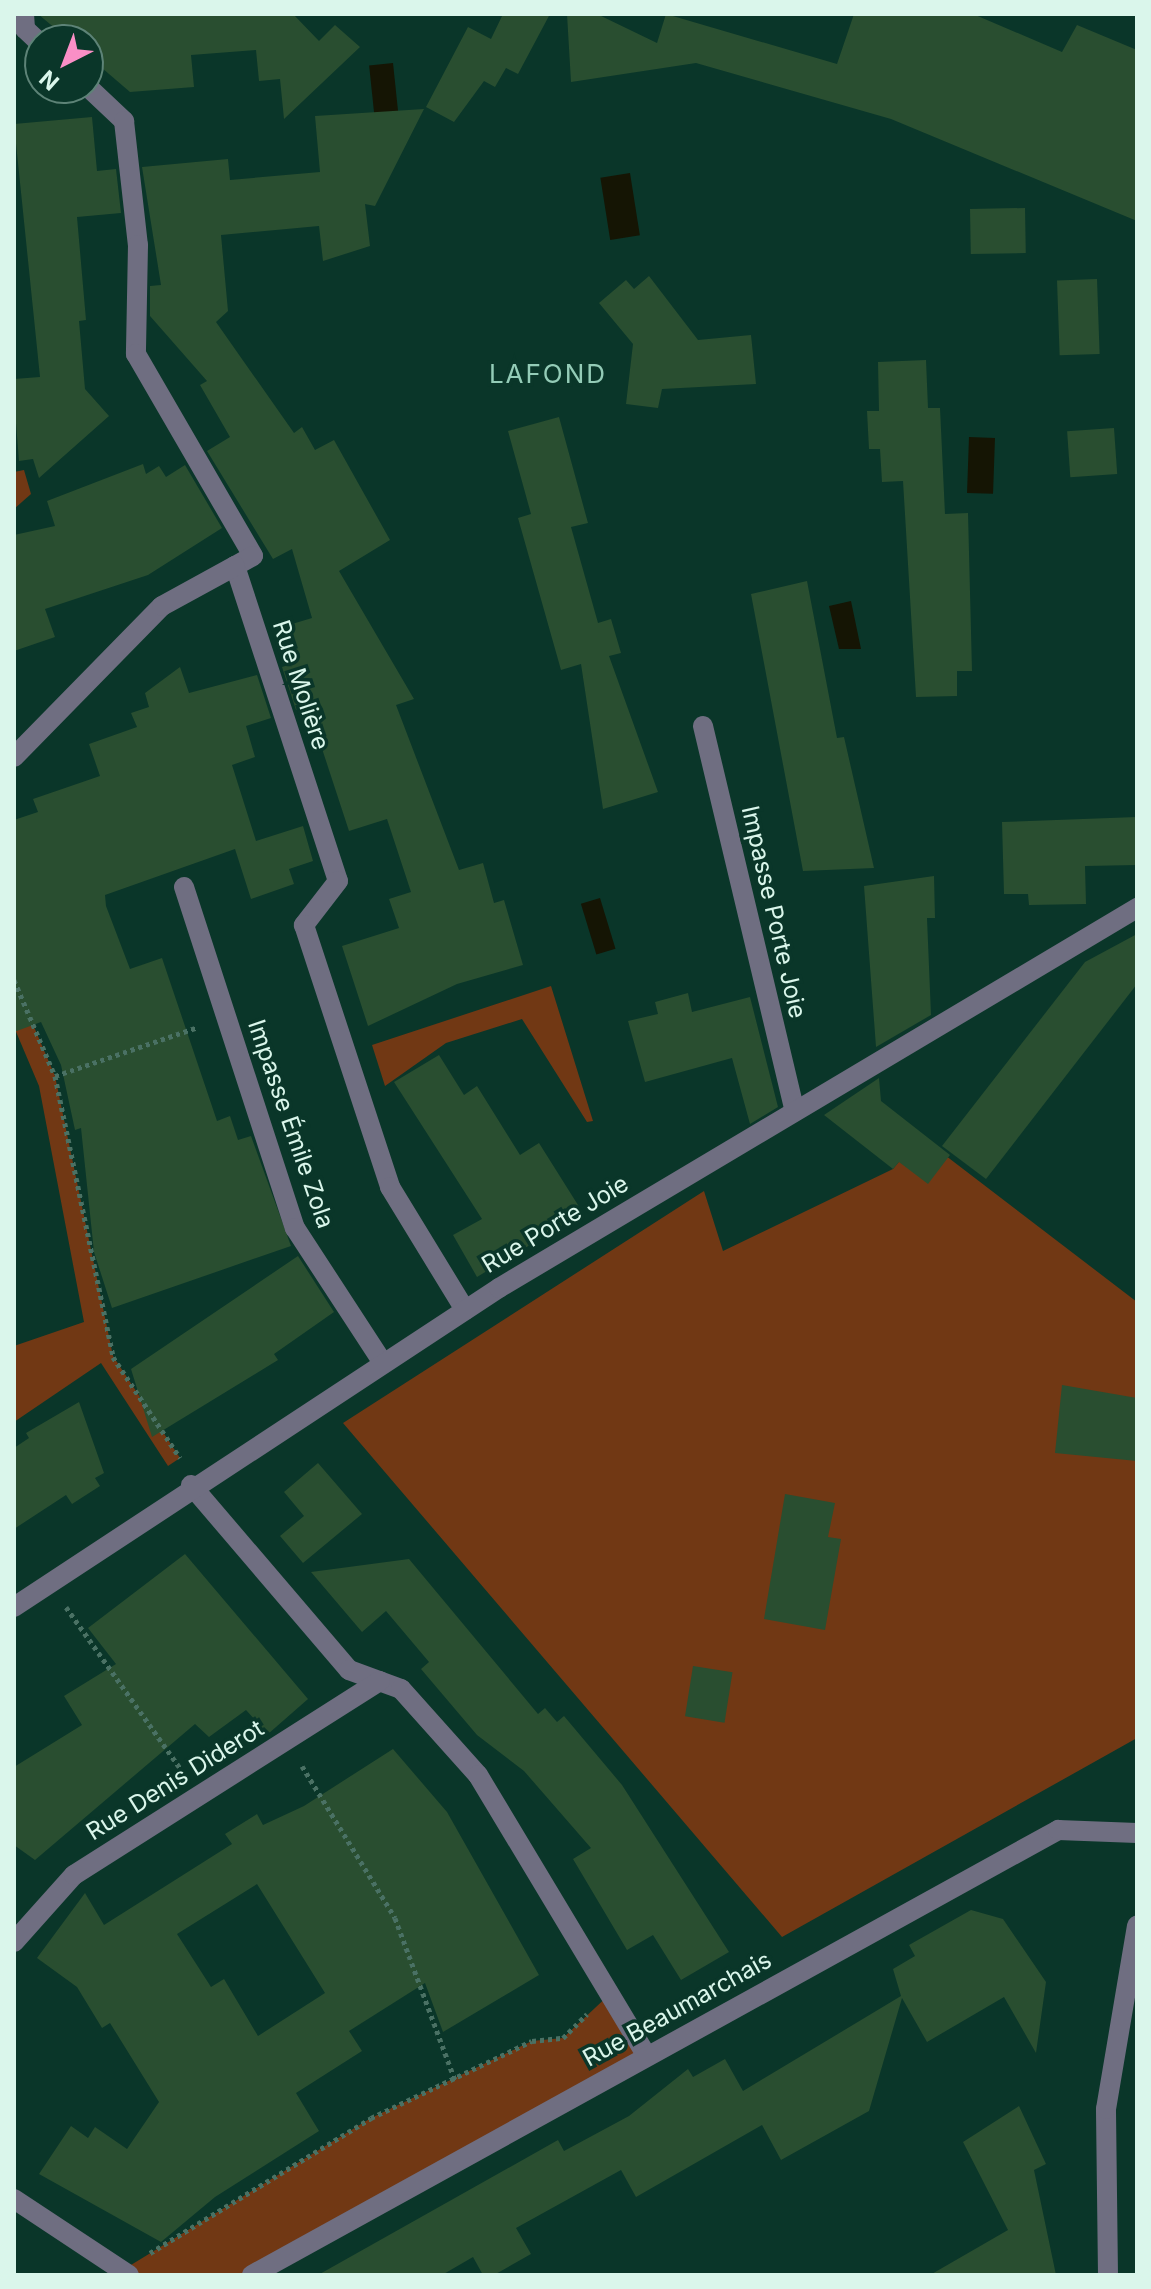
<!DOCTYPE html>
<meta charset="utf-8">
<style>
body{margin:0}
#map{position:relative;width:1151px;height:2289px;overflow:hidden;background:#0a3629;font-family:Inter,sans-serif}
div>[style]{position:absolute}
.green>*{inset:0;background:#713814}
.water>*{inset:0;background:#151504;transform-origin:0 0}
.building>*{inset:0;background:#294e30;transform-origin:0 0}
.path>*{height:5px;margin-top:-2.5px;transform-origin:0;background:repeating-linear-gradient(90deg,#4a7164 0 4px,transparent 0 8px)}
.lane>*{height:20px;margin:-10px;padding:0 10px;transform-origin:10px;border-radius:10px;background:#6f6e81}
.street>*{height:20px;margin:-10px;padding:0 10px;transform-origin:10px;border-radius:10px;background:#6f6e81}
span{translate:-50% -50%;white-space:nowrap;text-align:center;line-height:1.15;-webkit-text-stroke:7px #0a3629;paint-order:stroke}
.street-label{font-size:24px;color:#daf6eb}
.neighbourhood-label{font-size:26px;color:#94ccb7;letter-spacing:2px}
.frame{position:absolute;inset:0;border:16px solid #daf6eb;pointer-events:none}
.north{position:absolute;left:24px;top:24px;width:80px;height:80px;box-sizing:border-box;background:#0a3629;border:2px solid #5d8377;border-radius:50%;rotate:222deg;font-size:22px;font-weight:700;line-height:32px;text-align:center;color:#daf6eb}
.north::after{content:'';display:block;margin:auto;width:28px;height:36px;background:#fa8fc6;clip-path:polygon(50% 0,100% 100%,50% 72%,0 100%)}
</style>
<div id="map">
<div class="green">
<div style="clip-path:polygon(24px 470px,31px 494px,14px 509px,14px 472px)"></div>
<div style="clip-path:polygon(14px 980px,55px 1076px,113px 1356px,180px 1458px,168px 1466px,101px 1363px,14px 1422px,14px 1346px,84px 1322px,39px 1086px,14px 1027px)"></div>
<div style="clip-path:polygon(551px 986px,593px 1121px,587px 1122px,522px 1019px,446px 1043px,385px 1086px,372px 1045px)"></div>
<div style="clip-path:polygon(920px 1136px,1137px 1302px,1137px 1738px,782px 1937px,343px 1423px,704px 1191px,723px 1251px,893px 1169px)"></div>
<div style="clip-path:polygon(612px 1992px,646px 2055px,252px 2275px,135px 2275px,126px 2268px,371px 2118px,532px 2041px,563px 2038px)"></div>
</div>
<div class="water">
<div style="left:393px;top:63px;width:49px;height:24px;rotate:84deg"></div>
<div style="left:630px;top:173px;width:63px;height:30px;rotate:81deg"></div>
<div style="left:969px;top:437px;width:26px;height:56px;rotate:2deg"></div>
<div style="clip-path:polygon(851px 601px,861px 649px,839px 649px,829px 606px)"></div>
<div style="left:600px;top:898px;width:53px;height:20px;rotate:73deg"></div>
</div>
<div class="building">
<div style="clip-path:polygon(38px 14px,293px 14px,319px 41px,335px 25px,360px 47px,284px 119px,280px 79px,259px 81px,256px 50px,191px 55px,194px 87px,130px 92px,88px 56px,88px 40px,69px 40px)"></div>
<div style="clip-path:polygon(503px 14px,550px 14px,518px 74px,506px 68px,495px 87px,484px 81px,454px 122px,426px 107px,468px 27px,491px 39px)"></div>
<div style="clip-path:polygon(567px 14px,597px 14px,657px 43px,666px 14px,837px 64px,854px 14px,973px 14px,1062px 52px,1077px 25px,1137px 50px,1137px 221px,891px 119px,696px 63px,571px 82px)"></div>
<div style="clip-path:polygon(424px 109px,375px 206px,365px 204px,370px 246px,323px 261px,319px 226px,221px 235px,228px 311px,216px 322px,294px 433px,302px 427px,315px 450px,334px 440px,390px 540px,339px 571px,414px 699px,396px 705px,459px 870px,483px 863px,494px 903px,504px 900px,523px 965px,457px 984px,368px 1026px,342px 946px,399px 928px,389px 899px,411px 892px,387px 819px,349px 831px,308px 706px,296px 710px,282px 667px,292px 664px,282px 627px,312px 618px,292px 549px,273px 559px,207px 451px,230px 437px,200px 385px,207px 381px,150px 316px,150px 286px,161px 285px,142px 167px,228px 159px,230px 180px,320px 172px,315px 116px)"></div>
<div style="clip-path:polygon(92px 117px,97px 171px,116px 169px,121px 213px,77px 217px,86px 320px,79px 321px,85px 389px,109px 416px,39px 478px,33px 459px,19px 461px,14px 398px,14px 379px,40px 377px,14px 124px)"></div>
<div style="left:1025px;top:208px;width:45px;height:55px;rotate:89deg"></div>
<div style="clip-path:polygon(649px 276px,698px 340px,751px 335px,756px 384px,662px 389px,658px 408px,626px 404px,633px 344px,599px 303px,626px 280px,634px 289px)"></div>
<div style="left:1097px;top:279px;width:75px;height:40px;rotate:88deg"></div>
<div style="clip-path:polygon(926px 360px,928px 408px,940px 408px,945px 514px,968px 513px,972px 671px,957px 671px,957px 696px,916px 697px,903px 481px,882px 482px,880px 449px,869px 449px,867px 411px,879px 411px,878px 362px)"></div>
<div style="clip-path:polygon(559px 417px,588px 523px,571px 527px,598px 623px,611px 619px,621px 653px,609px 656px,658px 792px,603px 809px,581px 664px,561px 670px,518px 518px,531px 514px,508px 431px)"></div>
<div style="left:1114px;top:428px;width:46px;height:47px;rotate:86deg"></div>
<div style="clip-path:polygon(143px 464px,146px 474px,159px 466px,166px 477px,185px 465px,222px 528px,148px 575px,45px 609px,55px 637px,14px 651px,14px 535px,55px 526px,47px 501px)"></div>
<div style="clip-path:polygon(807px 581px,837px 738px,844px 737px,874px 868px,803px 871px,751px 594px)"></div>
<div style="clip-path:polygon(180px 667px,189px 693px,257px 675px,271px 718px,246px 726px,255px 757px,232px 765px,256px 841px,303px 826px,313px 861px,289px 869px,294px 884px,251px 899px,235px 849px,105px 895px,106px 906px,130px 969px,162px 958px,217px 1121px,230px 1116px,238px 1140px,251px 1136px,291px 1246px,112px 1308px,94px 1252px,81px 1128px,75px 1130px,61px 1065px,41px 1022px,14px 1032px,14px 820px,38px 812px,33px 799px,100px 776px,89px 744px,137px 727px,131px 713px,149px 707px,145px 693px)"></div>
<div style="clip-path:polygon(1137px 817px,1137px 865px,1085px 866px,1086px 904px,1029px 905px,1028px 894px,1004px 894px,1002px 822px)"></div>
<div style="clip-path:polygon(934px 876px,935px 918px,927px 918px,931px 1015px,876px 1047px,864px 886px)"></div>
<div style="clip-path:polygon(1137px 934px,1137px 984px,986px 1179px,942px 1146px,1085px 962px)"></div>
<div style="clip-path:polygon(688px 993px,692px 1012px,750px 997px,778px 1107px,750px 1124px,732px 1058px,645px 1082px,628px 1021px,658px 1014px,655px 1002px)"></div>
<div style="clip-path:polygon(439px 1055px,464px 1095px,477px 1086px,520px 1155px,539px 1143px,583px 1213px,477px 1277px,453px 1235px,482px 1219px,394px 1082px)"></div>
<div style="clip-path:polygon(879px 1078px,881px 1101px,950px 1155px,928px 1184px,899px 1162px,893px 1169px,824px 1115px)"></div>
<div style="clip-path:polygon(298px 1256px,334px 1312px,274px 1354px,278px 1360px,152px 1437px,131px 1369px)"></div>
<div style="clip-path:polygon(1062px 1385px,1137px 1398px,1137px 1461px,1055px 1453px)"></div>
<div style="clip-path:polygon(79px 1402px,104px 1473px,95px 1478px,100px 1486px,72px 1504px,66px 1495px,14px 1529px,14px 1448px,29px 1438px,26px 1433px)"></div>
<div style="clip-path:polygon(318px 1463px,362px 1514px,303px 1563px,280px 1536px,304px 1516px,284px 1492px)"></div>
<div style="clip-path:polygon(785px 1494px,835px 1503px,828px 1537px,841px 1539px,825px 1630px,764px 1619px)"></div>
<div style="clip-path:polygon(185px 1554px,308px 1699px,268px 1734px,246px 1710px,209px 1737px,195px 1724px,35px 1860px,14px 1845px,14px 1767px,82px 1725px,64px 1696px,116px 1664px,88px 1628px)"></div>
<div style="clip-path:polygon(409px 1559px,538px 1714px,545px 1708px,557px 1722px,564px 1716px,622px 1785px,729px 1952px,681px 1980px,653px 1935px,627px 1950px,573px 1859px,591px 1848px,524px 1771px,477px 1735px,421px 1669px,429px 1662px,386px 1611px,362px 1632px,311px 1572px)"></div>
<div style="left:693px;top:1666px;width:40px;height:51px;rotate:9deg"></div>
<div style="clip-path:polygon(evenodd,393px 1749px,447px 1812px,539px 1975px,443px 2032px,425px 1983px,349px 2031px,362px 2051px,296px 2093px,319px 2131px,215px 2197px,161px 2242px,39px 2174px,71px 2126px,88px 2138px,95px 2127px,127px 2149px,159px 2102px,110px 2023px,102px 2028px,77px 1987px,37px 1958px,85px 1893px,104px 1925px,232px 1844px,225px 1834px,257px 1814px,263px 1825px,304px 1806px,393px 1749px,257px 1884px,325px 1993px,258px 2036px,224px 1979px,211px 1987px,177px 1934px,257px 1884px)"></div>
<div style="clip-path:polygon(971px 1910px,1003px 1919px,1046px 1982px,1036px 2053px,1004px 1997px,927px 2042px,902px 1998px,869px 2111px,781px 2160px,762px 2125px,636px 2197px,621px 2170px,516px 2228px,531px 2254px,494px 2275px,483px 2275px,473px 2257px,442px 2275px,318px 2275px,558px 2140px,564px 2151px,629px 2116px,688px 2069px,693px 2077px,725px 2059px,743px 2091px,901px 1996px,893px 1969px,915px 1956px,909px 1945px)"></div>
<div style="clip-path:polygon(1019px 2106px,1046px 2164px,1034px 2170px,1056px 2275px,930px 2275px,1008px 2230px,963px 2142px)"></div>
</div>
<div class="path">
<div style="left:14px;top:980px;width:104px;rotate:66.9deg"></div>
<div style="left:55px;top:1076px;width:287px;rotate:78.3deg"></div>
<div style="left:113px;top:1357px;width:121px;rotate:56.4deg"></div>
<div style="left:55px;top:1076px;width:151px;rotate:-18.9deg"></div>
<div style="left:66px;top:1607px;width:202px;rotate:54.7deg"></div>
<div style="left:302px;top:1766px;width:178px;rotate:58.5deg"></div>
<div style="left:395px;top:1918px;width:173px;rotate:69.7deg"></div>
<div style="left:150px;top:2253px;width:259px;rotate:-31.4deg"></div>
<div style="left:371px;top:2118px;width:178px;rotate:-25.6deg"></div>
<div style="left:532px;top:2041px;width:31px;rotate:-6deg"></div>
<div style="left:563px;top:2038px;width:34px;rotate:-45deg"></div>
</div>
<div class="lane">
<div style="left:184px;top:887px;width:359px;rotate:72deg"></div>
<div style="left:295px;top:1228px;width:161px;rotate:56.9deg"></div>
</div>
<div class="street">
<div style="left:24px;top:14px;width:15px;rotate:86deg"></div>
<div style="left:25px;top:29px;width:21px;rotate:43deg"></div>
<div style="left:88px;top:87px;width:50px;rotate:43.4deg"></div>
<div style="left:124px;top:121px;width:125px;rotate:83.6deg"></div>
<div style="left:138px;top:245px;width:109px;rotate:91.1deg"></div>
<div style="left:136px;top:354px;width:233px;rotate:59.9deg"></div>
<div style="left:253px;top:556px;width:21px;rotate:151deg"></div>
<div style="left:235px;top:566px;width:331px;rotate:71.9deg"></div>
<div style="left:338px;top:881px;width:56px;rotate:127.7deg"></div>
<div style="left:304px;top:925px;width:276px;rotate:71.8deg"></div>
<div style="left:390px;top:1187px;width:144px;rotate:58.6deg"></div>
<div style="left:703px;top:726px;width:396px;rotate:76.6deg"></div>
<div style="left:14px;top:757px;width:211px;rotate:-45.6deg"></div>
<div style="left:162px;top:606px;width:83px;rotate:-28.7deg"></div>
<div style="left:191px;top:1485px;width:243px;rotate:49.5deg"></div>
<div style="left:349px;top:1670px;width:55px;rotate:20.1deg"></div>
<div style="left:401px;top:1689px;width:115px;rotate:48.2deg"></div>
<div style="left:478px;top:1775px;width:327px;rotate:59deg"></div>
<div style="left:14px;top:1607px;width:581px;rotate:-33.33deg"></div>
<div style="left:499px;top:1288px;width:743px;rotate:-30.78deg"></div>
<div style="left:14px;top:1942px;width:90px;rotate:-48.2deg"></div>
<div style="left:74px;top:1875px;width:362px;rotate:-32.4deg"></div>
<div style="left:14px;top:2199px;width:138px;rotate:33.5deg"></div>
<div style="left:252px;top:2275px;width:921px;rotate:-28.9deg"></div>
<div style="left:1058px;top:1830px;width:79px;rotate:2.2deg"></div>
<div style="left:1108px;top:2275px;width:166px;rotate:-90.7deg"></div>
<div style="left:1106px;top:2109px;width:186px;rotate:-80.4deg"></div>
</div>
<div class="street-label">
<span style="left:301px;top:685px;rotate:72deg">Rue Molière</span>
<span style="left:774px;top:912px;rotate:77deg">Impasse Porte Joie</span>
<span style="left:291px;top:1124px;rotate:71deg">Impasse Émile Zola</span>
<span style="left:555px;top:1224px;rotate:-31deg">Rue Porte Joie</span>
<span style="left:175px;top:1780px;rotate:-32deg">Rue Denis Diderot</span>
<span style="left:677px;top:2009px;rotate:-29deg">Rue Beaumarchais</span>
</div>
<div class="neighbourhood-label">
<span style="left:548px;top:374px">LAFOND</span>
</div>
<div class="frame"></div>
<div class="north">N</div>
</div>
